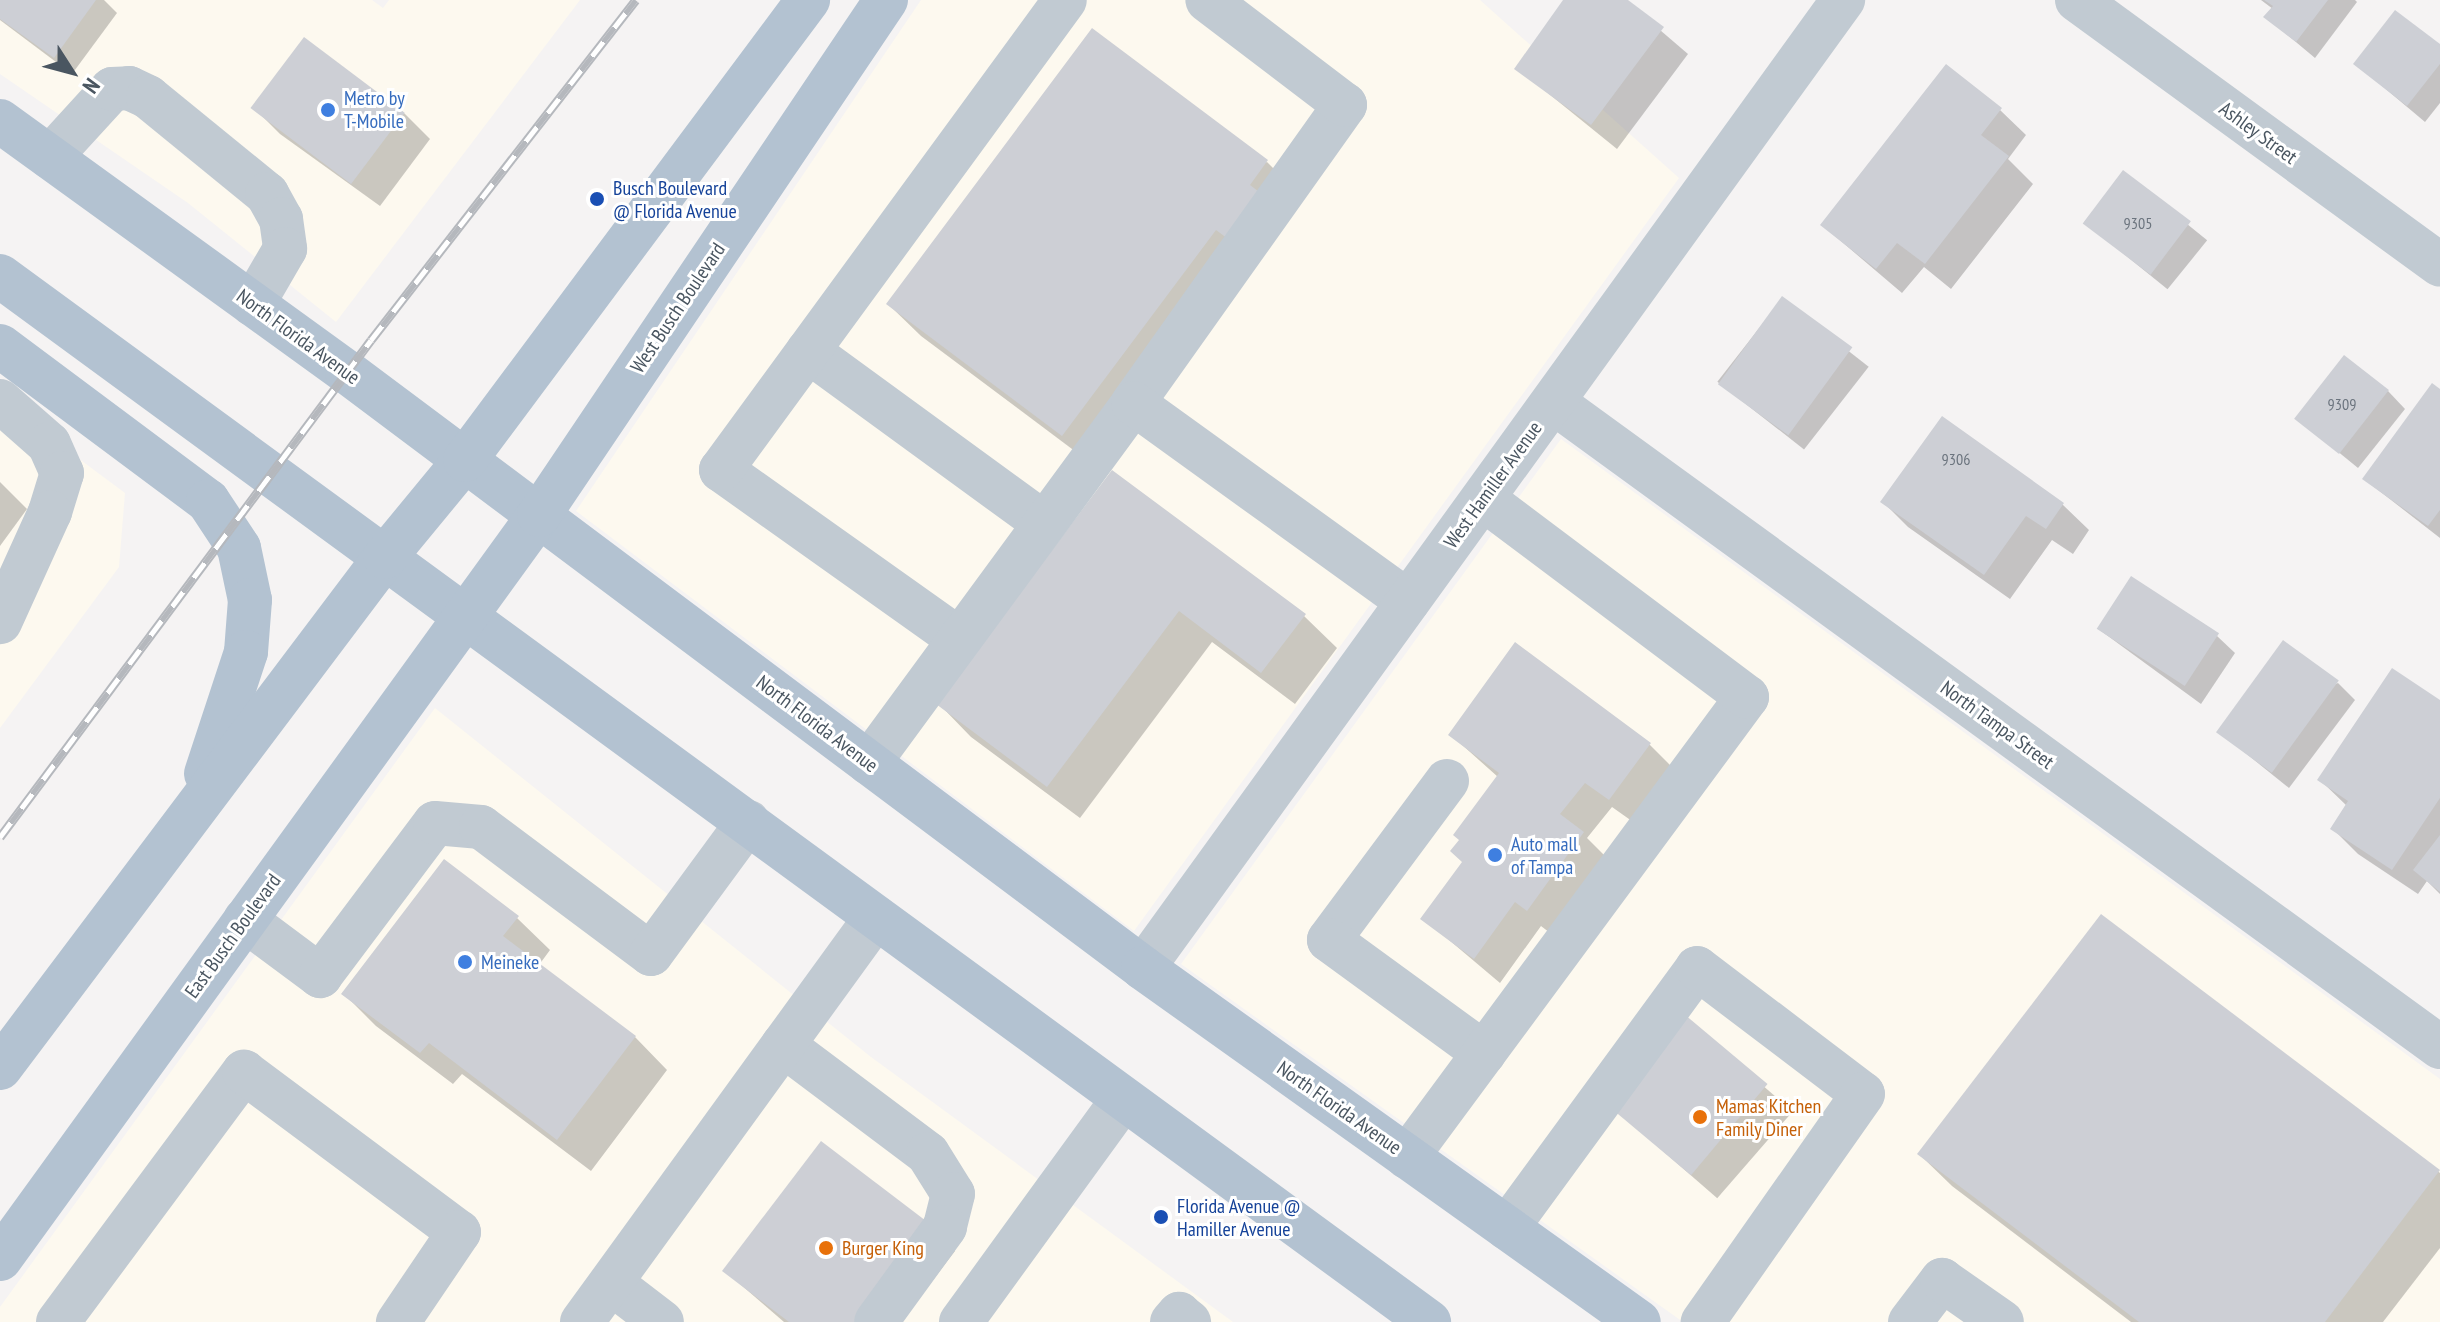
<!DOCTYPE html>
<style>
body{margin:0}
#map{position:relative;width:2440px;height:1322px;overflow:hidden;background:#f5f3f3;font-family:"PT Sans Narrow",sans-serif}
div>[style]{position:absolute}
.commercial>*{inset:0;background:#fdf9ef}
.shadow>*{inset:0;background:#0003;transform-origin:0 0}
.building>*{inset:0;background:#cdcfd5;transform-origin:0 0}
.minor>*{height:44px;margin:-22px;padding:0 22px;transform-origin:22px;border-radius:22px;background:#c1cad2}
.major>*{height:44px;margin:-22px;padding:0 22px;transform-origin:22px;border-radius:22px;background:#b3c2d1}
.rail>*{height:9px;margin-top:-4.5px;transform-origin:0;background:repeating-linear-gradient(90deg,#fff 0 18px,#b5b8bd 0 36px);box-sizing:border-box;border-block:2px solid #b5b8bd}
.dots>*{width:22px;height:22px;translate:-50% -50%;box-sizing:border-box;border:4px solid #fff;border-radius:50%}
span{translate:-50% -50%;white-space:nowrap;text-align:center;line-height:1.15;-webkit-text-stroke:6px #fff;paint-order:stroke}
.number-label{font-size:16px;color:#6b747e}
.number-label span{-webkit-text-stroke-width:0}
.shop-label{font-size:20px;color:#366cbe}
.left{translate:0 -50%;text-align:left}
.street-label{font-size:20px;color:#4a5661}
.transit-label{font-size:20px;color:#164399}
.food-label{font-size:20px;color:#c56008}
.north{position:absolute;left:32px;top:32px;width:80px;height:80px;-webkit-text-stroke:6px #fff;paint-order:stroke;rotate:126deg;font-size:22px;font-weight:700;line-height:32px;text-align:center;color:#4a5661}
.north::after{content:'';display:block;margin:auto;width:28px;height:36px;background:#4a5661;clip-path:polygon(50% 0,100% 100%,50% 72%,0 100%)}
</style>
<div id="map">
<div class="commercial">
<div style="clip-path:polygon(0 0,372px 0,383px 8px,389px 0,580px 0,336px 322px,188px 203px,0 74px)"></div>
<div style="clip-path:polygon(921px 0,1480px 0,1679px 178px,1134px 931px,576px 511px)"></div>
<div style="clip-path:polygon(0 400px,125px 493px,119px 567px,0 728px)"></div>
<div style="clip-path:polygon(1561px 439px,2440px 1079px,2440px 1322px,1683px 1322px,1181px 964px)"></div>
<div style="clip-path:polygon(435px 708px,871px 1057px,1233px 1322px,0 1322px,0 1307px)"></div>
</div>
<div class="shadow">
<div style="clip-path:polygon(0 0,104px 0,117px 13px,72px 74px,0 20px)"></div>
<div style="clip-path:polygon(1565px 0,1625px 0,1688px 54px,1617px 149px,1517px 68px)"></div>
<div style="clip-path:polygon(2261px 0,2355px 0,2357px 2px,2315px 58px,2266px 17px,2273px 9px)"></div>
<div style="clip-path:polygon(2440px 47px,2440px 103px,2425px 122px,2356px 64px)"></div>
<div style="clip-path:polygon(254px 108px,404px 113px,430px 139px,380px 206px,280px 134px)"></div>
<div style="clip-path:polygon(2000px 110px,2026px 135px,2008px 159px,2033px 184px,1951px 289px,1924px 267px,1902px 293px,1822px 225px)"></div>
<div style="clip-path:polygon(1267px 162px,1299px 194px,1096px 467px,921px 336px,888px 304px)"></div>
<div style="left:2124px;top:173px;width:107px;height:63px;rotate:39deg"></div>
<div style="left:1782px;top:299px;width:110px;height:105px;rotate:38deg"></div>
<div style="clip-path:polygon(2388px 391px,2405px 409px,2358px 468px,2298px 419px)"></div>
<div style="clip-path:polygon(2440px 391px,2440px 538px,2364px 479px)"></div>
<div style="clip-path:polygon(1942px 419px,2063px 505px,2089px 530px,2073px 554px,2052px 540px,2010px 599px,1908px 527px,1882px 501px)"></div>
<div style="clip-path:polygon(1112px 473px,1304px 616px,1337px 648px,1295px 704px,1212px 642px,1080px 818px,971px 737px,939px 704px)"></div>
<div style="clip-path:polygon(0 482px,27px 509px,0 546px)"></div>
<div style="clip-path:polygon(2097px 628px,2217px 636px,2235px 653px,2201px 704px)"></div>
<div style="clip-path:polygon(1515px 645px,1650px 745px,1676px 771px,1636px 824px,1612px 807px,1587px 838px,1608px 859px,1554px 936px,1541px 926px,1500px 983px,1423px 918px,1464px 863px,1498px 777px,1451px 735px)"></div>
<div style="clip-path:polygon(2338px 683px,2355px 700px,2289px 788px,2218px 731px)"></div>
<div style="clip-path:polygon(2440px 702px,2440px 894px,2427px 881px,2418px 894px,2358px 854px,2332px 828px,2347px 806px,2319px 779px)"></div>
<div style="clip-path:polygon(2102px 916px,2440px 1173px,2440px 1248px,2383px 1322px,2131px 1322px,1952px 1186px,1919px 1154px)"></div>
<div style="clip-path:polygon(517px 918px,550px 950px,539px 965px,635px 1037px,667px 1070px,591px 1171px,462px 1074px,453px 1084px,376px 1026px,344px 994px)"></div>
<div style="left:1684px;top:1017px;width:144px;height:115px;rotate:41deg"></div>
<div style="clip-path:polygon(929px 1226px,955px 1251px,901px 1322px,784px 1322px,725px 1271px)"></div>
</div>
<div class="building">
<div style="clip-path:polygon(0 0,96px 0,54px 58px,0 19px)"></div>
<div style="clip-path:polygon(1563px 0,1628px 0,1664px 27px,1591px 125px,1514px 69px)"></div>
<div style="clip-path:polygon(2264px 0,2328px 0,2296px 42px,2263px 17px,2273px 6px)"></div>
<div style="clip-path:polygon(2395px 10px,2440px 44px,2440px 64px,2407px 106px,2353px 64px)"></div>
<div style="clip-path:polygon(1092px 28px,1268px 160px,1250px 185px,1280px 208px,1247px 253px,1216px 230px,1062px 436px,886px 304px)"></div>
<div style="left:304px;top:37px;width:126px;height:89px;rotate:37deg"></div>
<div style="clip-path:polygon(1946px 64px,2002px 108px,1981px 135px,2009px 156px,1925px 264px,1897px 243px,1876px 269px,1820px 225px)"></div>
<div style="left:2123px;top:170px;width:85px;height:67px;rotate:37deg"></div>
<div style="left:1782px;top:296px;width:87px;height:109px;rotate:36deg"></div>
<div style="left:2344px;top:355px;width:57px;height:81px;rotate:38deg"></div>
<div style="clip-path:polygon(2432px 383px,2440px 389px,2440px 510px,2428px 526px,2362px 479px)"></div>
<div style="clip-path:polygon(1942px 416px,2064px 503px,2046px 529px,2026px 516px,1984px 575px,1880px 502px)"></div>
<div style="clip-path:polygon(1112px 470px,1306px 614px,1261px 673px,1179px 611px,1047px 787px,936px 704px)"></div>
<div style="left:2131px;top:576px;width:105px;height:63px;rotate:33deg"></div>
<div style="left:2283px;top:640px;width:69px;height:114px;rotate:36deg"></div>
<div style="clip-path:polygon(1515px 642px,1651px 743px,1609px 800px,1585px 783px,1560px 814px,1584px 832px,1527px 911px,1515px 902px,1474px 959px,1420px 919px,1462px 862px,1450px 851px,1459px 840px,1453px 835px,1499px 773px,1448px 735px)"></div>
<div style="clip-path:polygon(2392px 668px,2440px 700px,2440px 798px,2392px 870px,2330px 829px,2348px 801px,2317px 780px)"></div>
<div style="clip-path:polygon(2440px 835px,2440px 892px,2413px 870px)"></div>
<div style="clip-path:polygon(444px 859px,519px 916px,503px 936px,636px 1036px,557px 1140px,429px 1043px,420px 1053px,341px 994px)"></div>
<div style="clip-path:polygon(2101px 914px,2440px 1170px,2325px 1322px,2139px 1322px,1917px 1154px)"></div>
<div style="left:1684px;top:1014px;width:109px;height:119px;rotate:40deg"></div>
<div style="clip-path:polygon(821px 1141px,930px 1224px,856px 1322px,789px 1322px,722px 1271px)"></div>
</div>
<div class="minor">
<div style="left:2077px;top:0;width:449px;rotate:36.1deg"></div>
<div style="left:50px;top:157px;width:92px;rotate:-47.6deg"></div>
<div style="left:112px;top:89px;width:17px;rotate:-3deg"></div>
<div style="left:129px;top:88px;width:21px;rotate:25deg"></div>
<div style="left:148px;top:97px;width:154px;rotate:39.2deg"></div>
<div style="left:267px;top:194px;width:29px;rotate:61deg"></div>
<div style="left:281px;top:219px;width:30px;rotate:82deg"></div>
<div style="left:285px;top:249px;width:64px;rotate:120.2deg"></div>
<div style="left:808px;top:351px;width:292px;rotate:36.1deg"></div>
<div style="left:0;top:401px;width:65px;rotate:41.3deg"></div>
<div style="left:49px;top:444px;width:32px;rotate:66deg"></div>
<div style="left:62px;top:473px;width:41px;rotate:107.1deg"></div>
<div style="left:50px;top:512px;width:121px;rotate:114.4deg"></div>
<div style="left:1553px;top:402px;width:1097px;rotate:36.02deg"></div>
<div style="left:1133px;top:403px;width:366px;rotate:-54.6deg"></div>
<div style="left:1345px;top:105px;width:173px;rotate:-142.7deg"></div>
<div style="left:959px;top:639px;width:292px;rotate:-144.6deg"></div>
<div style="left:721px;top:470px;width:582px;rotate:-53.8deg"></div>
<div style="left:869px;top:763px;width:446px;rotate:-53.7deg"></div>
<div style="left:1133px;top:403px;width:339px;rotate:35.8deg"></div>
<div style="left:1447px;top:781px;width:198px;rotate:126.6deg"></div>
<div style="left:1329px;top:940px;width:192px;rotate:36.1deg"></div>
<div style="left:245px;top:920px;width:94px;rotate:36.7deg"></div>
<div style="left:320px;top:976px;width:191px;rotate:-53.1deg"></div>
<div style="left:435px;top:823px;width:46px;rotate:5deg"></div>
<div style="left:481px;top:827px;width:212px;rotate:36.8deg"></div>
<div style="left:651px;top:954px;width:164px;rotate:-53.7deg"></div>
<div style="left:1143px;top:968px;width:1195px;rotate:-54.13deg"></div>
<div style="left:783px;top:1045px;width:181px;rotate:36.9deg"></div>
<div style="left:928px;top:1154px;width:47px;rotate:58deg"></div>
<div style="left:953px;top:1194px;width:34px;rotate:104deg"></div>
<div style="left:945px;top:1227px;width:117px;rotate:126deg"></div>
<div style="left:1407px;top:1157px;width:572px;rotate:-53.53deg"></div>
<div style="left:1747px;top:697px;width:330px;rotate:-143.1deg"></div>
<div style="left:1507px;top:1228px;width:322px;rotate:-53.8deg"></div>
<div style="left:1697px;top:968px;width:208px;rotate:37.2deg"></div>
<div style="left:1863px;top:1094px;width:279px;rotate:125.1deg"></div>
<div style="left:611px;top:1283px;width:64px;rotate:37.4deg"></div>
<div style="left:58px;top:1322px;width:312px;rotate:-53.4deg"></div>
<div style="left:244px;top:1072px;width:268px;rotate:36.7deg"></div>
<div style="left:459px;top:1232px;width:109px;rotate:124.1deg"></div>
<div style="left:582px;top:1322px;width:500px;rotate:-54.02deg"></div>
<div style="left:961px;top:1322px;width:274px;rotate:-54deg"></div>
<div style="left:1172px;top:1322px;width:11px;rotate:-49deg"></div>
<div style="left:1179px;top:1314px;width:13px;rotate:39deg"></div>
<div style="left:1910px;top:1322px;width:53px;rotate:-52.7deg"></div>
<div style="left:1942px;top:1280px;width:73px;rotate:35deg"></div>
</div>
<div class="major">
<div style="left:0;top:121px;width:428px;rotate:35.9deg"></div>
<div style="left:347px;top:372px;width:994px;rotate:36.82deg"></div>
<div style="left:1143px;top:968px;width:609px;rotate:35.52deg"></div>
<div style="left:0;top:276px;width:1771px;rotate:36.2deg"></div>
<div style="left:0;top:346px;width:259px;rotate:36.7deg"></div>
<div style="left:208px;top:501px;width:56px;rotate:56.6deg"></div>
<div style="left:239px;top:548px;width:53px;rotate:78.1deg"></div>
<div style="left:250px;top:600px;width:52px;rotate:94.4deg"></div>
<div style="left:246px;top:652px;width:128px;rotate:108.2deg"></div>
<div style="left:0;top:1068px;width:640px;rotate:-53deg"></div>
<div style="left:385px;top:557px;width:126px;rotate:-50.5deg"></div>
<div style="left:465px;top:460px;width:574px;rotate:-53.29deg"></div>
<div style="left:0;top:1259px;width:919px;rotate:-54.08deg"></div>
<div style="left:539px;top:515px;width:621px;rotate:-56.03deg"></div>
</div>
<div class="rail">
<div style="left:0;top:837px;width:620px;rotate:-53.26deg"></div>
<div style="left:371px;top:340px;width:431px;rotate:-52.1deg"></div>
</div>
<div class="dots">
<div style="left:328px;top:110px;background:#3f7fe0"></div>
<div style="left:597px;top:199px;background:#1a4fb4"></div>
<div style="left:1495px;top:855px;background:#3f7fe0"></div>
<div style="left:465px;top:962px;background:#3f7fe0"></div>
<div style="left:1700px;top:1117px;background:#e8710a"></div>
<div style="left:1161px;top:1217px;background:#1a4fb4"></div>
<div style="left:826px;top:1248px;background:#e8710a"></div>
</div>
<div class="number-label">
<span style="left:2138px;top:223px">9305</span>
<span style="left:2342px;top:404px">9309</span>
<span style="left:1956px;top:459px">9306</span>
</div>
<div class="shop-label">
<span class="left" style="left:344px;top:110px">Metro by<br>T-Mobile</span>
<span class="left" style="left:1511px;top:856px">Auto mall<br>of Tampa</span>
<span class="left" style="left:481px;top:962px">Meineke</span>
</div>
<div class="street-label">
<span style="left:2258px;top:133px;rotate:36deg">Ashley Street</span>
<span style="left:678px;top:308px;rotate:-56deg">West Busch Boulevard</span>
<span style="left:298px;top:337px;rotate:36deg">North Florida Avenue</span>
<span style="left:1493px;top:485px;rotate:-54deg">West Hamiller Avenue</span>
<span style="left:817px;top:724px;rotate:37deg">North Florida Avenue</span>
<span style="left:1997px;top:725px;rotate:36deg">North Tampa Street</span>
<span style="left:233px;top:936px;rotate:-54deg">East Busch Boulevard</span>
<span style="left:1339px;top:1108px;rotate:35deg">North Florida Avenue</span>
</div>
<div class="transit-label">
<span class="left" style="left:613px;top:200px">Busch Boulevard<br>@ Florida Avenue</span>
<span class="left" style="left:1177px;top:1218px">Florida Avenue @<br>Hamiller Avenue</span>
</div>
<div class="food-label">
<span class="left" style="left:1716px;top:1118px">Mamas Kitchen<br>Family Diner</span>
<span class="left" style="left:842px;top:1248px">Burger King</span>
</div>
<div class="north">N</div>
</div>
